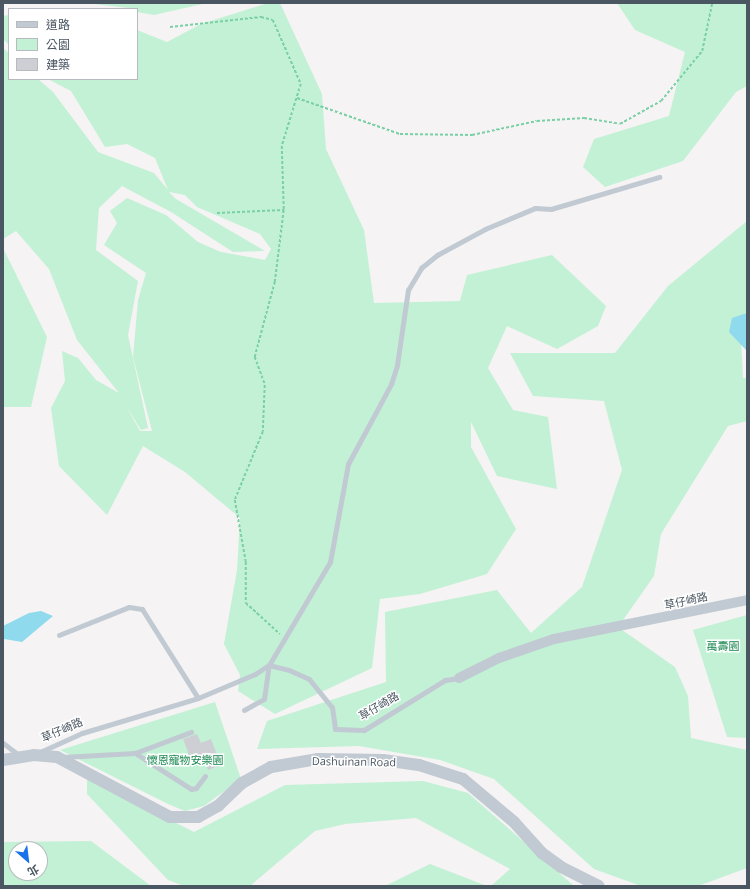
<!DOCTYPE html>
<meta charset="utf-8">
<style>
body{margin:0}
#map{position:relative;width:750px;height:889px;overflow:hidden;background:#f5f3f3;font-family:"Open Sans","Noto Sans TC",sans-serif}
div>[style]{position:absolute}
.green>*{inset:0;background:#c3f1d5}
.water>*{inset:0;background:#90daee}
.building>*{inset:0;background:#cdcfd5}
.path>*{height:1.5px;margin-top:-0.75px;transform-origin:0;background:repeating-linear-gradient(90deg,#7ad0a6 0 3px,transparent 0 5px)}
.service>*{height:5px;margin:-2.5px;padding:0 2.5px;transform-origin:2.5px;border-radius:2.5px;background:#c1cad2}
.minor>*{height:10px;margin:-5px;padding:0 5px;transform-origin:5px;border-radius:5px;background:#c1cad2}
.tertiary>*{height:12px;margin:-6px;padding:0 6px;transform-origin:6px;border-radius:6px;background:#c1cad2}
span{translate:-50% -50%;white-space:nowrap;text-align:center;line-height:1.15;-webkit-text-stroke:3px #fff;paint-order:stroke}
.street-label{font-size:11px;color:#4a5661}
.park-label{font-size:11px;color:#17864f}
.frame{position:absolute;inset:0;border:4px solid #4a5661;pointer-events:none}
.legend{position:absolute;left:8px;top:8px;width:130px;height:72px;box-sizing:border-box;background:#fff;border:1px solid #b7bbc0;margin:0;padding:5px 7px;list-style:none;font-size:12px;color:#4a5661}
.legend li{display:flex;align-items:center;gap:8px;height:20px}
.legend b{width:20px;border:1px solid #b7bbc0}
.north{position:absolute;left:8px;top:841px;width:40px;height:40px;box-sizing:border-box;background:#fff;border:1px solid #b7bbc0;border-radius:50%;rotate:152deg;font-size:11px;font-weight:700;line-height:16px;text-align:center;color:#4a5661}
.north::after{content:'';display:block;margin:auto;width:14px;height:18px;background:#1a73e8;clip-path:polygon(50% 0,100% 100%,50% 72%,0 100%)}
</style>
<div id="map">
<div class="green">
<div style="clip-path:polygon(86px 3px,207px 3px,154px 15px,137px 12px,137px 9px)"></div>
<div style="clip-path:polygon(evenodd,268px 3px,280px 3px,322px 94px,326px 149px,364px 230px,374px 303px,460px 301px,467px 275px,552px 255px,606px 306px,598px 326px,557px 349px,507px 326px,488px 368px,513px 410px,548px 417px,557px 489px,497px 476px,471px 422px,471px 447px,516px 529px,487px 574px,420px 594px,380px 599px,372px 668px,275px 714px,238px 691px,240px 675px,224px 644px,237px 570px,240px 518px,185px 472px,143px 446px,107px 515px,59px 466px,51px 408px,65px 381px,62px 351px,78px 358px,96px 380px,119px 393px,77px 340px,49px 269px,16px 231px,3px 239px,3px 48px,9px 53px,9px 79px,38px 79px,53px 92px,98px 152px,154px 173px,168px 190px,155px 158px,127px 144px,105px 147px,71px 91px,48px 79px,137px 79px,137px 30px,167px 42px,201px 24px,268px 3px,122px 186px,171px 212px,233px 252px,265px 251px,176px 199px,169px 192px,185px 195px,197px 207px,260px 234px,271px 249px,265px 260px,221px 252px,198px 242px,166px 215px,127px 198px,110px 211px,117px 223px,104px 245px,146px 273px,138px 300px,133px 357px,152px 431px,140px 431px,126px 406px,141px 430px,148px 428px,128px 335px,138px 281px,96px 250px,99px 208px,122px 186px)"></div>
<div style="clip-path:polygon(617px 3px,747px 3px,747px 86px,736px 92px,683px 161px,605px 187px,583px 167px,594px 139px,669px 116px,685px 52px,635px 30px)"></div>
<div style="clip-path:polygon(9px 15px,9px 45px,3px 39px,3px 16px)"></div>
<div style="clip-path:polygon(747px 221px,747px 329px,741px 339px,743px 378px,747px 378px,747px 421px,728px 426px,661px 534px,654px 576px,618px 627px,675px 667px,688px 696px,691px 738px,747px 750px,747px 868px,698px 886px,641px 886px,594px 869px,494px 779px,440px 760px,359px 746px,257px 749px,267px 721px,386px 682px,385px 612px,497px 590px,531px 633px,582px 587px,622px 470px,604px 401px,533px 396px,510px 353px,615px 353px,668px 286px)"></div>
<div style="clip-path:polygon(3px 248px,47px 337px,31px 407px,3px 407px)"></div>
<div style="clip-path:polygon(747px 615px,747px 738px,727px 737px,693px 630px)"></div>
<div style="clip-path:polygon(215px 702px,241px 779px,204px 806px,185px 811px,168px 804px,60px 750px)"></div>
<div style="clip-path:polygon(87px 778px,194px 832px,285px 785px,423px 781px,468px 793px,574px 886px,491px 886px,510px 869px,416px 818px,345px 824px,315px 831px,250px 886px,184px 886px,168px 880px,87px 794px)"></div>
<div style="clip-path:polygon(evenodd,91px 841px,151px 886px,3px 886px,3px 842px,91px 841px,16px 849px,40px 849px,40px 873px,16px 873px,16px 849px)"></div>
<div style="clip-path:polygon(430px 864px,487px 886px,385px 886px)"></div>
</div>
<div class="water">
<div style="clip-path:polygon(747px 313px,747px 349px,746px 350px,729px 332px,732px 318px)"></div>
<div style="clip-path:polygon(41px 611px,53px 616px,22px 642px,4px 639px,3px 626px,29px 613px)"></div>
</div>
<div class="building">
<div style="clip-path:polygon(197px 734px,201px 743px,211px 739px,221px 765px,208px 770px,203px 756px,191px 760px,183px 739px)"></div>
</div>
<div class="path">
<div style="left:170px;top:27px;width:92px;rotate:-6.3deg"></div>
<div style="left:261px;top:17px;width:12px;rotate:14deg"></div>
<div style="left:273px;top:20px;width:70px;rotate:66.4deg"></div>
<div style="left:301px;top:84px;width:65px;rotate:107deg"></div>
<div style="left:282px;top:146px;width:64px;rotate:88.2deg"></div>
<div style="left:284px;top:210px;width:73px;rotate:97.1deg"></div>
<div style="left:275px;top:282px;width:78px;rotate:104.9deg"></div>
<div style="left:255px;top:357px;width:30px;rotate:70deg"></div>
<div style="left:265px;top:385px;width:47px;rotate:92.4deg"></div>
<div style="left:263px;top:432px;width:74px;rotate:112.4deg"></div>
<div style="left:235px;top:500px;width:63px;rotate:79.9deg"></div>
<div style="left:246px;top:562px;width:41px;rotate:90deg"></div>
<div style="left:246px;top:603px;width:46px;rotate:42.4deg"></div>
<div style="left:297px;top:98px;width:109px;rotate:19.3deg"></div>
<div style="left:400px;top:134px;width:72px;rotate:0.8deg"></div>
<div style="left:472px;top:135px;width:66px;rotate:-12.2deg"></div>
<div style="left:537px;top:121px;width:47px;rotate:-3.7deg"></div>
<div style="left:584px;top:118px;width:36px;rotate:9deg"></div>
<div style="left:620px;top:124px;width:47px;rotate:-29.3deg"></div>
<div style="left:661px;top:101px;width:65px;rotate:-50.6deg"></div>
<div style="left:702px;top:51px;width:49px;rotate:-78.2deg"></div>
<div style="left:217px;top:213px;width:67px;rotate:-2.6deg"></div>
</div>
<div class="service">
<div style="left:59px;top:635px;width:75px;rotate:-21.8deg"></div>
<div style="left:129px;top:607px;width:13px;rotate:9deg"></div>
<div style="left:142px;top:609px;width:105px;rotate:57.8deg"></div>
<div style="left:244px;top:710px;width:23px;rotate:-29deg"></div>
<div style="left:264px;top:699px;width:34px;rotate:-82deg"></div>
<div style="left:269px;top:665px;width:120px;rotate:-59.4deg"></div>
<div style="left:330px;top:562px;width:100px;rotate:-79.6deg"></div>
<div style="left:348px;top:464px;width:91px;rotate:-61.7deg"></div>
<div style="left:391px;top:384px;width:20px;rotate:-72deg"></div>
<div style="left:397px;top:365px;width:76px;rotate:-81.7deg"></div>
<div style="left:408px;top:290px;width:26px;rotate:-59deg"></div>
<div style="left:421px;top:268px;width:21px;rotate:-39deg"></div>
<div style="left:437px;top:255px;width:55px;rotate:-28.4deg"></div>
<div style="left:485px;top:229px;width:54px;rotate:-22.8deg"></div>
<div style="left:535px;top:208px;width:16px;rotate:4deg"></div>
<div style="left:551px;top:209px;width:113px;rotate:-16.5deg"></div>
<div style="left:3px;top:743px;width:21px;rotate:37deg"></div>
<div style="left:40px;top:752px;width:46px;rotate:-24.3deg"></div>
<div style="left:82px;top:733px;width:121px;rotate:-16.8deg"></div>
<div style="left:198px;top:698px;width:62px;rotate:-22.8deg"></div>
<div style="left:255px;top:674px;width:17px;rotate:-33deg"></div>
<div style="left:269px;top:665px;width:21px;rotate:14deg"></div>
<div style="left:289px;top:670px;width:22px;rotate:24deg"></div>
<div style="left:309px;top:679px;width:36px;rotate:51deg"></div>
<div style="left:332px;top:707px;width:22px;rotate:82deg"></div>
<div style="left:335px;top:729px;width:29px;rotate:2deg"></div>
<div style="left:364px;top:730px;width:95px;rotate:-31.7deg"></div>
<div style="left:445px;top:680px;width:14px;rotate:-8deg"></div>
<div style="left:135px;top:753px;width:67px;rotate:32.7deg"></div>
<div style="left:191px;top:789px;width:5px;rotate:-11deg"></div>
<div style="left:196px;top:788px;width:15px;rotate:-53deg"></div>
<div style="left:62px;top:757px;width:73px;rotate:-3.1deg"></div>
<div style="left:135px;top:753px;width:60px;rotate:-20.6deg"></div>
</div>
<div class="minor">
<div style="left:459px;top:678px;width:45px;rotate:-26.6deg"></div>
<div style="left:499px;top:658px;width:58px;rotate:-19.1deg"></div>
<div style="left:554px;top:639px;width:197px;rotate:-11.4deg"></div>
</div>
<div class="tertiary">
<div style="left:3px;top:760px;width:31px;rotate:-9deg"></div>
<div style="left:34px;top:755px;width:23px;rotate:5deg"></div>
<div style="left:57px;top:757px;width:128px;rotate:28deg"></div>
<div style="left:170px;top:817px;width:28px"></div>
<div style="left:198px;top:817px;width:23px;rotate:-29deg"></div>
<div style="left:218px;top:806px;width:33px;rotate:-44deg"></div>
<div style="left:242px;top:783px;width:33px;rotate:-29deg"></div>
<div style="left:271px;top:767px;width:48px;rotate:-9.7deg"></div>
<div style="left:318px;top:759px;width:65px;rotate:0.9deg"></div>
<div style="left:383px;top:760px;width:36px;rotate:8deg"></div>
<div style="left:419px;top:765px;width:46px;rotate:17.7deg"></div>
<div style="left:463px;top:779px;width:67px;rotate:40.1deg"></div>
<div style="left:514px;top:822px;width:42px;rotate:47.9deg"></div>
<div style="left:542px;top:853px;width:24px;rotate:36deg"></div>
<div style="left:561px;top:867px;width:42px;rotate:26.6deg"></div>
</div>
<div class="street-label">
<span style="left:686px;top:601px;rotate:-12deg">草仔崎路</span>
<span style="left:379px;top:706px;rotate:-30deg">草仔崎路</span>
<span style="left:62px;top:730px;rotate:-23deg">草仔崎路</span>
<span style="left:354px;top:762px;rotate:1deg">Dashuinan Road</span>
</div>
<div class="park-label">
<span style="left:723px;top:646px">萬壽園</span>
<span style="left:185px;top:760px">懷恩寵物安樂園</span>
</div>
<div class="frame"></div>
<ul class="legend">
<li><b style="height:5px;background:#c1cad2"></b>道路</li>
<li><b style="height:11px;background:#c3f1d5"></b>公園</li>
<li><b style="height:11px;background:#cdcfd5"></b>建築</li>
</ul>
<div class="north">北</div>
</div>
